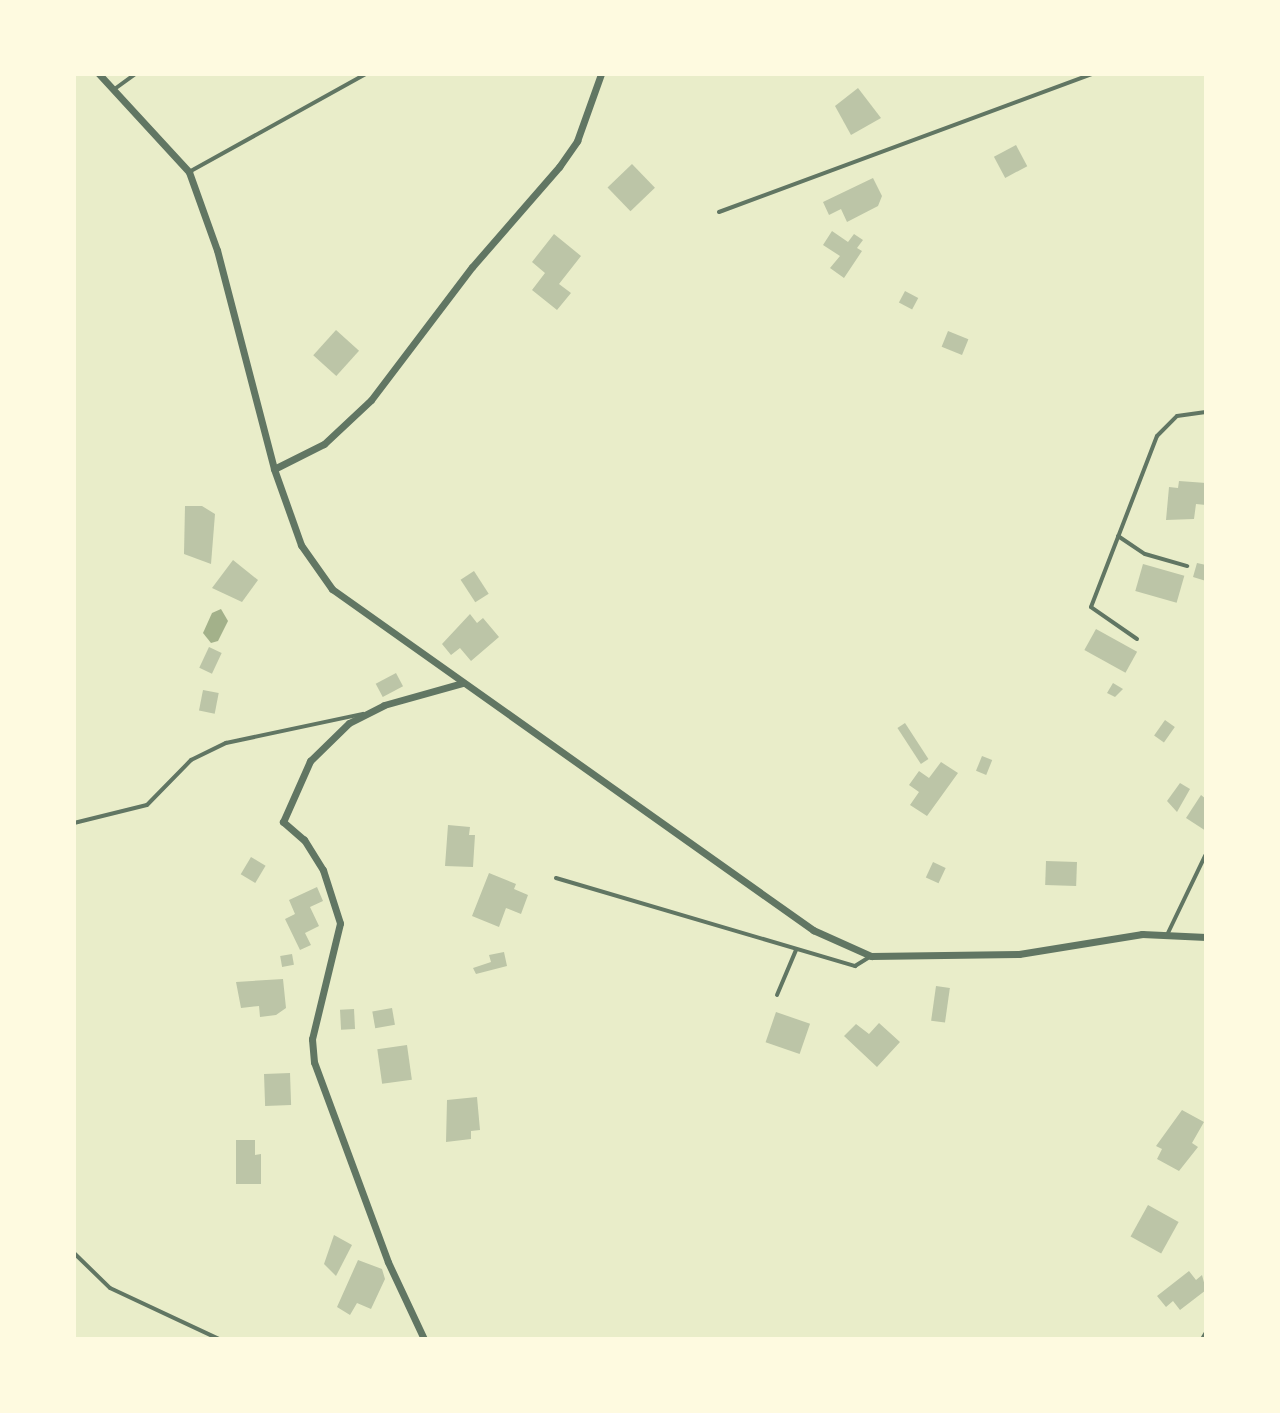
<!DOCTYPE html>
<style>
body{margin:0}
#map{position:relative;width:1280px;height:1413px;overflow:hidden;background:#e9edc9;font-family:"Fira Sans Condensed",sans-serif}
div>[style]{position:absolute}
.water>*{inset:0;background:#a3b18a}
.building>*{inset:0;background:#bcc5a7;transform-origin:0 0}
.service>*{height:4px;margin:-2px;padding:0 2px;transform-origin:2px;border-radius:2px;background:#617663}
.minor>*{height:7px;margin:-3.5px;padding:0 3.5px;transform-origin:3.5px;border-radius:3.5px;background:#617663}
span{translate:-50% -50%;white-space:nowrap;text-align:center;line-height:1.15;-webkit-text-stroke:8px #fefae0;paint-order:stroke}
.frame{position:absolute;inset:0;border:76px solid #fefae0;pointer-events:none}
</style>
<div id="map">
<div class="water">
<div style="clip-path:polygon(221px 609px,228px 621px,218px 641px,211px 643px,203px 633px,212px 613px)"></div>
</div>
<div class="building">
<div style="clip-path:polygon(858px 88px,881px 118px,851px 135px,835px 106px)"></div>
<div style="left:1016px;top:145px;width:24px;height:25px;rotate:62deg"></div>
<div style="left:632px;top:164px;width:33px;height:34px;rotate:46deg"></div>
<div style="clip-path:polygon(873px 178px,882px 196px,878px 206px,847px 222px,841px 209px,829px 215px,823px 202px)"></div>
<div style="clip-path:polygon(832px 231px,848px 242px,854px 234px,863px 240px,857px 248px,862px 251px,844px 278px,830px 268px,840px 256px,823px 245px)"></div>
<div style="clip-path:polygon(554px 234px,581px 256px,559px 284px,571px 293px,557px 310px,532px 290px,545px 273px,532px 262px)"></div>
<div style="left:905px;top:291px;width:15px;height:13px;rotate:28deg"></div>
<div style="left:336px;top:330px;width:31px;height:34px;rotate:42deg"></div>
<div style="left:948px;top:331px;width:22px;height:17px;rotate:22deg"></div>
<div style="clip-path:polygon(1179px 481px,1206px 483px,1206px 505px,1196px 504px,1194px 519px,1166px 520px,1169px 487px,1178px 488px)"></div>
<div style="clip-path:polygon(185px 506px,202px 506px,215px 514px,211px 564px,184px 554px)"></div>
<div style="clip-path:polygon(233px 560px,258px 580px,242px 602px,212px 588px)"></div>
<div style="clip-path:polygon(1197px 563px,1206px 565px,1206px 581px,1193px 577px)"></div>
<div style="left:1143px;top:564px;width:43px;height:28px;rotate:16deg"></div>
<div style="left:474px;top:571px;width:27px;height:16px;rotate:57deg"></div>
<div style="clip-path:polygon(470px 614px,477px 623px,483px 618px,499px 637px,471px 661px,460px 648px,451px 655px,442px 644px)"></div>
<div style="left:1096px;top:629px;width:47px;height:24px;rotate:29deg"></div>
<div style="left:209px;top:647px;width:14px;height:23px;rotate:25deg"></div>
<div style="left:396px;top:673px;width:15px;height:23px;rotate:62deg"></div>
<div style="clip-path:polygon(1113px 683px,1123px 689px,1115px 697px,1107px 693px)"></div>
<div style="left:203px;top:690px;width:16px;height:21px;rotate:11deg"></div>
<div style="left:1165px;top:720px;width:12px;height:19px;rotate:35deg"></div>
<div style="left:905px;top:723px;width:43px;height:9px;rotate:57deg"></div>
<div style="left:982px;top:756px;width:11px;height:16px;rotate:22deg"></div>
<div style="clip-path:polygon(941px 762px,958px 773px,927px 816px,910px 805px,919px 792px,909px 785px,919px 771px,929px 778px)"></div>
<div style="clip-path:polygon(1180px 783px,1190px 789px,1177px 812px,1167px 801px)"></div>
<div style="clip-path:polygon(1201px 795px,1206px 799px,1206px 831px,1186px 818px)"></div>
<div style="clip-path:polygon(448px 825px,470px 827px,469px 835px,475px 835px,473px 867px,445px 866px)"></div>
<div style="left:251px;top:857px;width:17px;height:20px;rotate:31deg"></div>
<div style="left:1046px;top:861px;width:31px;height:24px;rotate:2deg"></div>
<div style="left:933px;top:862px;width:14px;height:17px;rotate:25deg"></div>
<div style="clip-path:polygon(489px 873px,516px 884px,514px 889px,528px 895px,521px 914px,506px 908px,499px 927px,472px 916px)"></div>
<div style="clip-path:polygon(317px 887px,323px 901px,310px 907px,319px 926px,305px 933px,311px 945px,300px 950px,285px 919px,295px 914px,289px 900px)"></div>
<div style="clip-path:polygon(504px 952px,507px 966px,476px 974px,473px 968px,491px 962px,489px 955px)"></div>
<div style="left:292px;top:954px;width:11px;height:12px;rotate:80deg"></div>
<div style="clip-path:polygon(283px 979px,286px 1008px,276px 1015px,260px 1017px,259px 1006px,241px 1008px,236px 982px)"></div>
<div style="left:936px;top:986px;width:14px;height:35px;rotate:8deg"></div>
<div style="left:392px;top:1008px;width:17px;height:20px;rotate:80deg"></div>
<div style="left:354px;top:1009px;width:20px;height:14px;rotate:87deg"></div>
<div style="left:776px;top:1012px;width:36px;height:32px;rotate:19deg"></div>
<div style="clip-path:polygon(879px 1023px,900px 1042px,877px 1067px,844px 1036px,856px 1024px,869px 1034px)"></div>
<div style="left:407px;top:1045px;width:35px;height:30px;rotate:82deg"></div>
<div style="left:290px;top:1073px;width:32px;height:26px;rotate:88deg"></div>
<div style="clip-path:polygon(477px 1097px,480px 1130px,471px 1131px,471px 1139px,446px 1142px,447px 1100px)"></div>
<div style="clip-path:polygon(1182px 1110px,1204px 1122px,1192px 1143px,1198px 1147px,1179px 1171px,1157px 1159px,1162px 1149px,1156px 1146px)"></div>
<div style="clip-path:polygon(236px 1140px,255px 1140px,255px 1155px,261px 1154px,261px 1184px,236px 1184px)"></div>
<div style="left:1148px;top:1205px;width:35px;height:36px;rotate:29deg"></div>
<div style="clip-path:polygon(334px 1235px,352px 1245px,336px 1276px,324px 1264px)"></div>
<div style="clip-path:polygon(358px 1260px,382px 1269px,385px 1279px,371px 1309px,357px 1303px,350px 1315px,337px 1307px)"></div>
<div style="clip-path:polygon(1189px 1271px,1196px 1280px,1202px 1275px,1206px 1290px,1180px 1310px,1173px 1301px,1166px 1307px,1157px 1296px)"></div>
</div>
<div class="service">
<div style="left:116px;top:88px;width:24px;rotate:-36deg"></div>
<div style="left:189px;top:172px;width:202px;rotate:-29deg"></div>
<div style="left:719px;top:212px;width:398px;rotate:-20.3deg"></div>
<div style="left:1118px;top:536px;width:32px;rotate:34deg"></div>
<div style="left:1145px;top:554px;width:44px;rotate:15.9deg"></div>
<div style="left:1137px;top:639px;width:56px;rotate:-145.2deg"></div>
<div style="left:1091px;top:607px;width:183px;rotate:-68.9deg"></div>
<div style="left:1157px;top:436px;width:28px;rotate:-45deg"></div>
<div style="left:1177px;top:416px;width:29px;rotate:-8deg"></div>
<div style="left:74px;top:823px;width:75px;rotate:-13.9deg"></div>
<div style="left:147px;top:805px;width:63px;rotate:-45.6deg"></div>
<div style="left:191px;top:760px;width:39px;rotate:-26deg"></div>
<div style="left:226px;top:743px;width:140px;rotate:-12deg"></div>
<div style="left:556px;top:878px;width:312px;rotate:16.4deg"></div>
<div style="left:855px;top:966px;width:19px;rotate:-32deg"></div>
<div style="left:1167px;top:935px;width:88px;rotate:-64.3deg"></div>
<div style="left:777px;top:995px;width:49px;rotate:-67.1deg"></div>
<div style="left:74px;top:1253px;width:50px;rotate:44.2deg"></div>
<div style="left:110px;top:1288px;width:120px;rotate:25.1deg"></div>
</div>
<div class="minor">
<div style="left:99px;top:74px;width:133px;rotate:47.4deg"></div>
<div style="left:189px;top:172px;width:83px;rotate:70.3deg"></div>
<div style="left:217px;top:250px;width:226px;rotate:75.4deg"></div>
<div style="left:274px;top:469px;width:81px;rotate:70.4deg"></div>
<div style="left:301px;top:545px;width:54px;rotate:54.8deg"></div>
<div style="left:332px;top:589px;width:590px;rotate:35.33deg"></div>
<div style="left:813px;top:930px;width:64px;rotate:24.1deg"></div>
<div style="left:871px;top:956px;width:148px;rotate:-0.8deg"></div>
<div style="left:1019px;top:954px;width:125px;rotate:-9.2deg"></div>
<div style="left:1142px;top:934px;width:64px;rotate:2.7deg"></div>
<div style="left:274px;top:469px;width:56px;rotate:-26.6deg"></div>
<div style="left:324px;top:444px;width:64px;rotate:-43.1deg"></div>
<div style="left:371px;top:400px;width:167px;rotate:-52.8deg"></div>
<div style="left:472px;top:267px;width:133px;rotate:-49deg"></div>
<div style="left:559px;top:167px;width:32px;rotate:-55deg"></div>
<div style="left:577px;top:141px;width:71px;rotate:-70.3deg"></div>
<div style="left:424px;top:1339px;width:85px;rotate:-115.1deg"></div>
<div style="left:388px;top:1262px;width:213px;rotate:-110.3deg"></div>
<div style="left:314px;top:1062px;width:23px;rotate:-95deg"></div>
<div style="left:312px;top:1039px;width:119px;rotate:-76.4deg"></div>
<div style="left:340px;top:923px;width:56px;rotate:-107.8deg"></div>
<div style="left:323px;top:870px;width:36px;rotate:-122deg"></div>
<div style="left:304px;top:840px;width:28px;rotate:-139deg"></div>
<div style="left:283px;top:822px;width:67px;rotate:-66.1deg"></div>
<div style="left:310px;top:761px;width:54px;rotate:-44.3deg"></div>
<div style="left:349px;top:723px;width:39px;rotate:-27deg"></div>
<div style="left:384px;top:705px;width:82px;rotate:-15.6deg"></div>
<div style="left:1203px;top:1339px;width:6px;rotate:-59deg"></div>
</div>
<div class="frame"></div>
</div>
